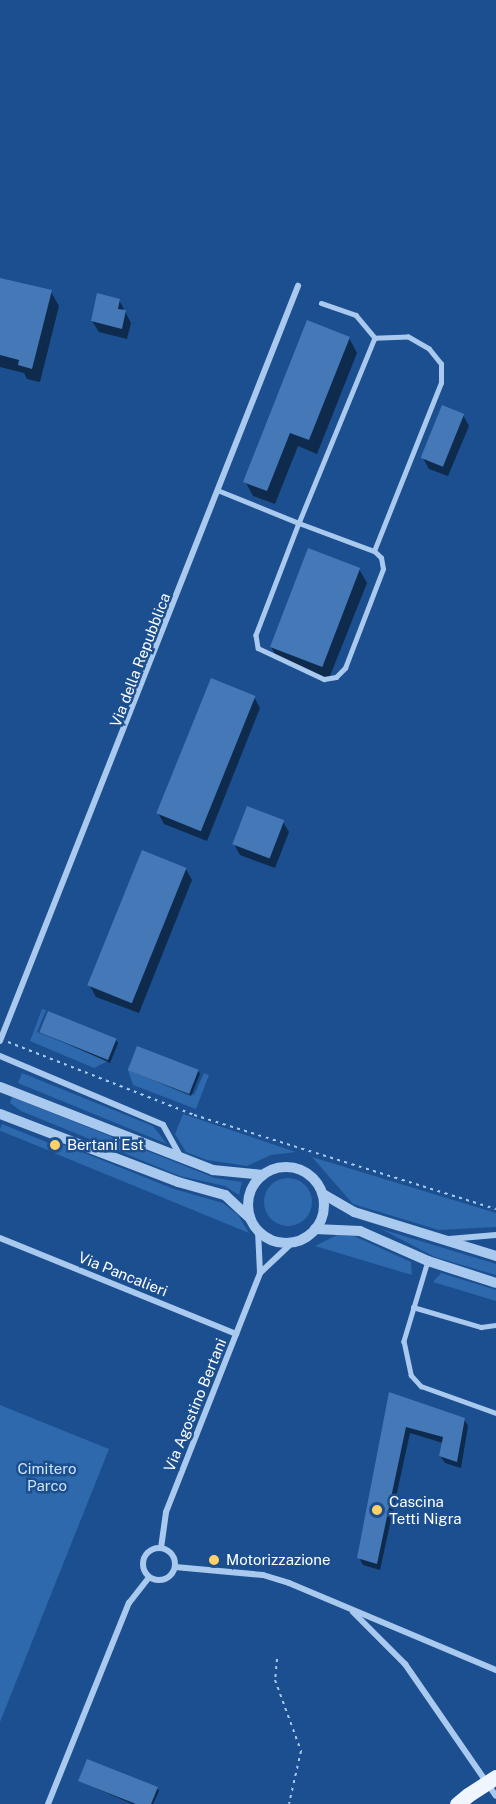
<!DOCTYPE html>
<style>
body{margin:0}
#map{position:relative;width:496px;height:1804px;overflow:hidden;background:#1b4f8f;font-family:"Public Sans",sans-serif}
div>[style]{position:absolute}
.green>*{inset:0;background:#2e69ad;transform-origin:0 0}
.round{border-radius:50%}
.shadow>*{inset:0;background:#0007}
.building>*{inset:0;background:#4478b7;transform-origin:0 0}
.path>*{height:2px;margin-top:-1px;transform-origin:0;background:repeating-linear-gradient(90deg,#a9c9ee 0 3px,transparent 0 7.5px)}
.service>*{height:4.5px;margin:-2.25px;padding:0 2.25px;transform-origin:2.25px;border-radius:2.25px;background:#a9c9ee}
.minor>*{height:6px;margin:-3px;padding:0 3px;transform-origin:3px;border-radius:3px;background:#a9c9ee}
.minor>.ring{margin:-3px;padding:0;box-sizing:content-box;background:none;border:6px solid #a9c9ee;border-radius:50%}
.tertiary>*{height:10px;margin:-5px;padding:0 5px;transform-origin:5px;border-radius:5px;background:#a9c9ee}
.tertiary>.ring{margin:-5px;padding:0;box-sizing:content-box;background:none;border:10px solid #a9c9ee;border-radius:50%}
.primary>*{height:15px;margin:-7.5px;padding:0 7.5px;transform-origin:7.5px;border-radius:7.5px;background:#f0f6ff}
.primary-bridge>*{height:15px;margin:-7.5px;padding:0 7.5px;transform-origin:7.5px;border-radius:7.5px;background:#f0f6ff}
.dots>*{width:16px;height:16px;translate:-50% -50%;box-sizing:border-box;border:3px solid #1b4f8f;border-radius:50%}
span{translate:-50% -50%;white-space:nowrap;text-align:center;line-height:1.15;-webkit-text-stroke:5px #1b4f8f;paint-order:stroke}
.street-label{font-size:15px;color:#fff}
.poi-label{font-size:15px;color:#fff}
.left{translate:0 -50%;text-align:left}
.park-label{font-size:15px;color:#cfe3fa}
</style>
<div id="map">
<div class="green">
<div style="clip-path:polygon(42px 1009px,46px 1010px,37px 1032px,108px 1061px,94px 1068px,30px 1041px)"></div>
<div style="clip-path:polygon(128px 1070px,194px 1095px,204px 1073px,209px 1075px,196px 1109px,133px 1085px)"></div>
<div style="clip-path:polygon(22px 1073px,153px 1126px,167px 1144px,18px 1083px)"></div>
<div style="clip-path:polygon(12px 1097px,215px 1178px,242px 1182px,239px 1195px,225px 1186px,180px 1176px,21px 1111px,10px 1103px)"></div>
<div style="clip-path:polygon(183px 1114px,296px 1152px,271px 1155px,247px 1166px,207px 1160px,186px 1152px,175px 1134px)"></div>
<div style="left:2px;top:1124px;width:54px;height:7px;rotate:22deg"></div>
<div style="clip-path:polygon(59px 1143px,174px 1189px,223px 1203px,238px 1215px,249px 1233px,54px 1153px)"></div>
<div style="clip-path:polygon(312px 1157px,496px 1213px,496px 1227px,439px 1230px,353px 1204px)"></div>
<div class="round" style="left:264px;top:1178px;width:48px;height:48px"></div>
<div style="clip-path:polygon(381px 1229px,496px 1264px,496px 1275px,435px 1257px)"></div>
<div style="clip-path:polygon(337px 1235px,354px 1236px,411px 1262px,412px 1275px,315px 1246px)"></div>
<div style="clip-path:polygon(441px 1273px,496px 1290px,496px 1301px,433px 1282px)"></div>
<div style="clip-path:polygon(0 1405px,109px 1449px,0 1722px)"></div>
</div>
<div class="shadow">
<div style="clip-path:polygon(0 279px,51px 292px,59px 306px,40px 382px,27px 379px,24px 373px,0 367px)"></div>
<div style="clip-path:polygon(119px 300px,131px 323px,127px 339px,99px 332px,92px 321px)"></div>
<div style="clip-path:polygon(349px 338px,357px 353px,317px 454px,298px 446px,275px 504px,253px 496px,245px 481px)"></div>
<div style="clip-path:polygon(463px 415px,469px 426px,448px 476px,429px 469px,423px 458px)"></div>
<div style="clip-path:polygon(359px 569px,367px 583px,328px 681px,279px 661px,271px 647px)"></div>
<div style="clip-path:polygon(254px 697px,260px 708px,207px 841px,164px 824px,158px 813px)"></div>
<div style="clip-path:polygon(283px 822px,289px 832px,275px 868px,240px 855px,234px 844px)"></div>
<div style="clip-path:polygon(186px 869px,192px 880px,139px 1013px,96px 997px,90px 986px)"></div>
<div style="clip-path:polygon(41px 1032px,116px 1040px,118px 1043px,110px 1063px)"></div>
<div style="clip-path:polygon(129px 1070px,198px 1071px,200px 1074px,191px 1096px)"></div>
<div style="clip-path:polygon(390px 1394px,464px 1419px,468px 1426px,461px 1468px,445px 1463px,440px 1456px,443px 1443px,410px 1433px,380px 1570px,363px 1565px,359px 1558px)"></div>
<div style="clip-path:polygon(80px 1781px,157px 1788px,159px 1791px,153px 1804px,132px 1804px)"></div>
</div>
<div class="building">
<div style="clip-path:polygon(0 278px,52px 290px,32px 369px,18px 365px,19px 360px,0 355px)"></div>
<div style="clip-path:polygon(97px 293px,120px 299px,118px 309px,126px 310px,122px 329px,91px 321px)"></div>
<div style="clip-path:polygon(307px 320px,350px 337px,309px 440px,290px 433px,267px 491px,243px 482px)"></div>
<div style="left:442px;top:405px;width:24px;height:57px;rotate:22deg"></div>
<div style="left:308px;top:548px;width:56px;height:106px;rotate:21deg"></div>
<div style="left:211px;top:678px;width:48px;height:146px;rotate:22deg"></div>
<div style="left:247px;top:806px;width:40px;height:41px;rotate:21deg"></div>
<div style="left:142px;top:850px;width:48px;height:146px;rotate:22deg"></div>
<div style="left:48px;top:1011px;width:74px;height:23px;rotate:22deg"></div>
<div style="left:137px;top:1046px;width:66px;height:26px;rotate:21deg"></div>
<div style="clip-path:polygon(389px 1392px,465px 1418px,457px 1462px,439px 1456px,443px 1437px,406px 1427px,377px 1564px,357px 1558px)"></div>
<div style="clip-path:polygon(87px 1759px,158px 1787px,151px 1804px,136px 1804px,78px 1781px)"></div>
</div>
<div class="path">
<div style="left:8px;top:1042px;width:200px;rotate:21.4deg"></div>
<div style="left:194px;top:1115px;width:316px;rotate:17.3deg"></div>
<div style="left:277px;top:1659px;width:21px;rotate:95deg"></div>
<div style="left:275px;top:1680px;width:76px;rotate:69.9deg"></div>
<div style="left:301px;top:1751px;width:54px;rotate:102.8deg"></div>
</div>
<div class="service">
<div style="left:321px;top:303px;width:37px;rotate:19deg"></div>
<div style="left:356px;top:315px;width:30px;rotate:50deg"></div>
<div style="left:220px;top:491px;width:85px;rotate:22.1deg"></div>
<div style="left:299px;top:523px;width:80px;rotate:20.5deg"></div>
<div style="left:374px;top:551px;width:181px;rotate:-68.3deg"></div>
<div style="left:441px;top:383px;width:19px;rotate:-90deg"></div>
<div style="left:441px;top:364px;width:19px;rotate:-129deg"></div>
<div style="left:429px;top:349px;width:24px;rotate:-150deg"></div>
<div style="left:408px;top:337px;width:33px;rotate:178deg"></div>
<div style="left:375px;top:338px;width:200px;rotate:112.3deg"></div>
<div style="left:299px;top:523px;width:120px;rotate:111deg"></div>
<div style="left:256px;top:635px;width:13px;rotate:81deg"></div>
<div style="left:258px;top:648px;width:73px;rotate:25.2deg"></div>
<div style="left:324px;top:679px;width:12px;rotate:-9deg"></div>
<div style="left:336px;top:677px;width:13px;rotate:-45deg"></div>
<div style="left:345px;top:668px;width:106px;rotate:-69deg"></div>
<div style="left:383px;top:569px;width:11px;rotate:-100deg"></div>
<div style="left:381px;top:558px;width:10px;rotate:-135deg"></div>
<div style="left:428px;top:1261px;width:84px;rotate:106.7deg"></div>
<div style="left:404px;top:1341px;width:35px;rotate:78deg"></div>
<div style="left:411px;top:1375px;width:15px;rotate:48deg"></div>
<div style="left:421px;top:1386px;width:80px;rotate:19.8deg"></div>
<div style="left:413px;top:1307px;width:71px;rotate:16.4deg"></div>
<div style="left:481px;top:1327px;width:15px;rotate:-8deg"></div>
</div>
<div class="minor">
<div style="left:0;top:1041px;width:812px;rotate:-68.46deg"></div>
<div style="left:0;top:1056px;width:177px;rotate:22.9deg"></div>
<div style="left:163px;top:1125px;width:35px;rotate:61deg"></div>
<div style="left:0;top:1238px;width:255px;rotate:22.1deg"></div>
<div style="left:449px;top:1239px;width:47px;rotate:-4.9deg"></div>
<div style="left:260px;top:1273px;width:47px;rotate:-43.3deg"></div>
<div class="ring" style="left:143px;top:1548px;width:26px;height:26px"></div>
<div style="left:161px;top:1548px;width:36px;rotate:-82deg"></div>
<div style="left:166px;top:1512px;width:257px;rotate:-68.5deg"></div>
<div style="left:260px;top:1273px;width:42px;rotate:-92.7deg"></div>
<div style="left:175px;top:1567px;width:88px;rotate:5.2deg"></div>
<div style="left:263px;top:1575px;width:27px;rotate:17deg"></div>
<div style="left:289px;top:1583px;width:225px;rotate:22.8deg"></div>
<div style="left:353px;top:1612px;width:74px;rotate:45deg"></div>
<div style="left:405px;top:1664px;width:160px;rotate:55.4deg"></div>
<div style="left:48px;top:1804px;width:217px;rotate:-68.1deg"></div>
<div style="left:129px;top:1603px;width:33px;rotate:-52deg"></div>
</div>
<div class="tertiary">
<div style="left:0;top:1087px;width:229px;rotate:21.3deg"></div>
<div style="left:213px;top:1170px;width:50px;rotate:5.7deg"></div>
<div style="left:0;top:1114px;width:191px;rotate:20.9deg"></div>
<div style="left:178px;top:1182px;width:49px;rotate:15.5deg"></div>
<div style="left:225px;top:1195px;width:35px;rotate:43deg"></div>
<div class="ring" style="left:248px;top:1167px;width:66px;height:66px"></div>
<div style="left:323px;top:1194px;width:36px;rotate:30deg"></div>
<div style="left:354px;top:1212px;width:149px;rotate:17.2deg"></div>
<div style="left:315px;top:1229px;width:45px;rotate:2.5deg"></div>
<div style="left:360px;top:1231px;width:74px;rotate:23.8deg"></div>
<div style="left:428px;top:1261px;width:71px;rotate:17.9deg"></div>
</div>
<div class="primary">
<div style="left:457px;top:1804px;width:14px;rotate:-39deg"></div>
</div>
<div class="primary-bridge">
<div style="left:468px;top:1795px;width:33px;rotate:-33deg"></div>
</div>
<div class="dots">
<div style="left:55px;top:1145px;background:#ffd166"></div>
<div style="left:377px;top:1510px;background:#ffd166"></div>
<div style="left:214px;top:1560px;background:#ffd166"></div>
</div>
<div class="street-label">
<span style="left:140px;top:660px;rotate:-69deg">Via della Repubblica</span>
<span style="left:123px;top:1274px;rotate:22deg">Via Pancalieri</span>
<span style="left:195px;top:1405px;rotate:-68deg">Via Agostino Bertani</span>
</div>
<div class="poi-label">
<span class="left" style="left:67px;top:1145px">Bertani Est</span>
<span class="left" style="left:389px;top:1510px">Cascina<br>Tetti Nigra</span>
<span class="left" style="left:226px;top:1560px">Motorizzazione</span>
</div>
<div class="park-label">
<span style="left:47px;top:1477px">Cimitero<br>Parco</span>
</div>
</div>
